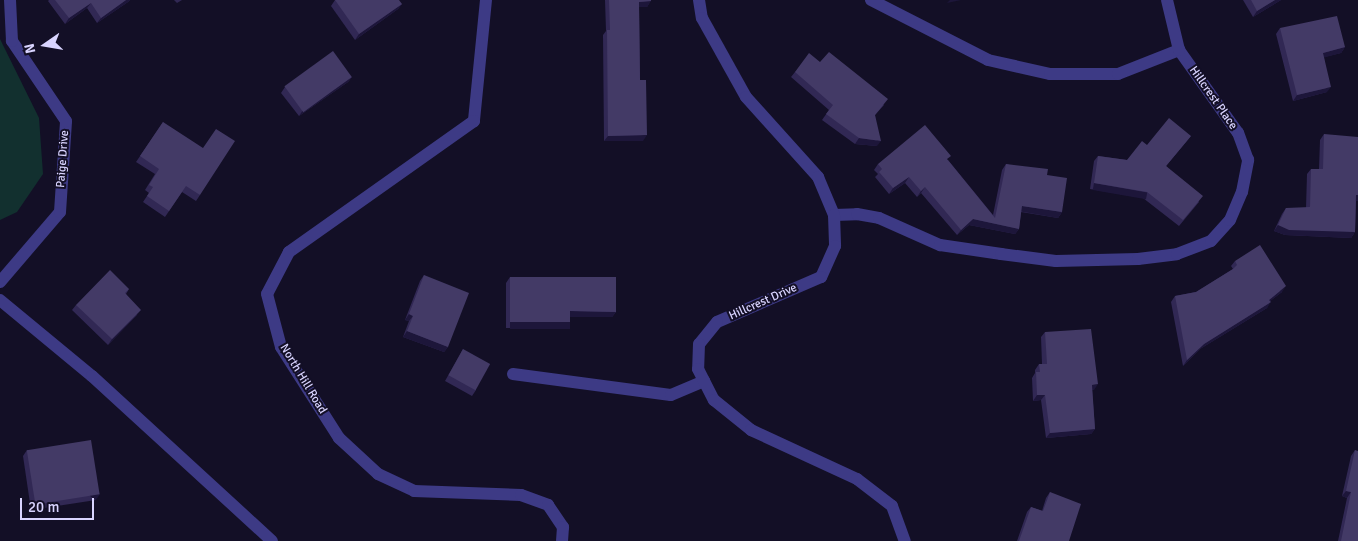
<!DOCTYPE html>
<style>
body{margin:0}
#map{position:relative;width:1358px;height:541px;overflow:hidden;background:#130f26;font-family:Signika,sans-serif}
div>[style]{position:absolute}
.green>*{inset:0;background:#12302f}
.service>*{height:12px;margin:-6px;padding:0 6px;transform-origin:6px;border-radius:6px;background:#3d3a85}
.minor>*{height:12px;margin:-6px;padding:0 6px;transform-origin:6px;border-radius:6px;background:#3d3a85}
.wall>*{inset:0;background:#312854}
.shaded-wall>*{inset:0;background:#1d163a;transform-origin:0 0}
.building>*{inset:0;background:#433a66;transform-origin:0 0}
span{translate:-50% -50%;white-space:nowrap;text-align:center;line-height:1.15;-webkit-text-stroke:4px #130f26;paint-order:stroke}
.street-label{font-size:12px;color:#d9d4ff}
.north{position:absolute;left:20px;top:20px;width:50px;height:50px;-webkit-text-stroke:4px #130f26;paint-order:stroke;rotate:257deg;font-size:14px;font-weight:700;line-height:20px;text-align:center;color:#d9d4ff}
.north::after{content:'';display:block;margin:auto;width:18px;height:22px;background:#d9d4ff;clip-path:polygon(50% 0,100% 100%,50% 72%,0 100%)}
.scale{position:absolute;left:20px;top:498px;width:74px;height:22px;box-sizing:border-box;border:2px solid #d9d4ff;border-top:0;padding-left:6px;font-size:15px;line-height:18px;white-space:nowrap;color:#d9d4ff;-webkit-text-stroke:4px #130f26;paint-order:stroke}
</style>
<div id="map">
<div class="green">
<div style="clip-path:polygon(0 39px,39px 118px,43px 174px,17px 212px,0 220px)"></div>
</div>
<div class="service">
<div style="left:834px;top:215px;width:23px;rotate:-2deg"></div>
<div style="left:857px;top:214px;width:22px;rotate:10deg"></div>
<div style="left:879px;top:218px;width:67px;rotate:23.9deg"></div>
<div style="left:940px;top:245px;width:62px;rotate:8.4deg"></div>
<div style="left:1001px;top:254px;width:55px;rotate:7.3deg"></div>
<div style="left:1056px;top:261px;width:82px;rotate:-1.4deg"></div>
<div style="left:0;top:300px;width:119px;rotate:39.6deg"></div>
<div style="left:92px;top:376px;width:244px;rotate:42.5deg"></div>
<div style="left:513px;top:374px;width:159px;rotate:7.6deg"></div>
<div style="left:671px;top:395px;width:36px;rotate:-23deg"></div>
</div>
<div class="minor">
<div style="left:486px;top:0;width:122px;rotate:95.7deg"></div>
<div style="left:474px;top:121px;width:227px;rotate:144.7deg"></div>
<div style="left:289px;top:252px;width:47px;rotate:117.6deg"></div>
<div style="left:267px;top:294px;width:55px;rotate:75.2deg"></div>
<div style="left:281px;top:347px;width:108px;rotate:57.5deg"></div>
<div style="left:339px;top:438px;width:53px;rotate:42.7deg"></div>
<div style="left:378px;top:474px;width:40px;rotate:25deg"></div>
<div style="left:414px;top:491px;width:107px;rotate:2.1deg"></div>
<div style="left:521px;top:495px;width:29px;rotate:20deg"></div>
<div style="left:548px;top:505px;width:27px;rotate:56deg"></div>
<div style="left:563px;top:527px;width:14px;rotate:94deg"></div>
<div style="left:699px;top:0;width:18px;rotate:81deg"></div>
<div style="left:702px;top:18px;width:90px;rotate:60.9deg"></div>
<div style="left:746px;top:97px;width:108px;rotate:48deg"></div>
<div style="left:818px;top:177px;width:41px;rotate:67.2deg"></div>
<div style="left:834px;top:215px;width:31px;rotate:88deg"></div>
<div style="left:835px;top:246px;width:34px;rotate:114deg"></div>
<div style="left:821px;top:277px;width:113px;rotate:156.6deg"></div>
<div style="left:717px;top:322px;width:28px;rotate:129deg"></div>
<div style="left:699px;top:344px;width:25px;rotate:92deg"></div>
<div style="left:698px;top:369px;width:35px;rotate:63deg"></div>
<div style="left:714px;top:400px;width:48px;rotate:39deg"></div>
<div style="left:751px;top:430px;width:117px;rotate:24.8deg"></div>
<div style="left:857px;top:479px;width:44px;rotate:37.6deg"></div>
<div style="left:892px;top:506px;width:37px;rotate:70deg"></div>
<div style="left:871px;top:0;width:131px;rotate:27.1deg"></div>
<div style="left:988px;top:60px;width:64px;rotate:12.7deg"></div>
<div style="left:1050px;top:74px;width:68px"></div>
<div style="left:1118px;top:74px;width:66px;rotate:-21.5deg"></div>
<div style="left:1138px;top:259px;width:39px;rotate:-7deg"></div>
<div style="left:1177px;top:254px;width:36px;rotate:-21deg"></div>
<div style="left:1211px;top:241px;width:28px;rotate:-48deg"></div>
<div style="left:1230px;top:220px;width:30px;rotate:-67deg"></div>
<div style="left:1242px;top:192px;width:33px;rotate:-79deg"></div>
<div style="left:1248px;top:160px;width:29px;rotate:-110deg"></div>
<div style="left:1238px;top:133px;width:102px;rotate:-125.4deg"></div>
<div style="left:1179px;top:50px;width:51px;rotate:-103.5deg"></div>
<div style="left:0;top:282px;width:92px;rotate:-49.4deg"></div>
<div style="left:60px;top:212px;width:91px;rotate:-86.2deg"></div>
<div style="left:66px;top:121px;width:97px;rotate:-124deg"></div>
<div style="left:12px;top:41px;width:41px;rotate:-92.8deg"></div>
</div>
<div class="wall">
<div style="clip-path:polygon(49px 0,130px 0,128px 2px,97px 23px,87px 8px,65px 24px,48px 1px)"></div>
<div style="clip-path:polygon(174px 0,182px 0,177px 3px)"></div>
<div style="clip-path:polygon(335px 0,402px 4px,398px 9px,355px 40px,331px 6px)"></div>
<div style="clip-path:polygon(605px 0,651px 0,647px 7px,639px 7px,640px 80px,643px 141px,604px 141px,603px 35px,606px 31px)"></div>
<div style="clip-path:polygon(1243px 0,1281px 0,1253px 17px)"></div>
<div style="clip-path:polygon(1280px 28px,1345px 47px,1341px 53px,1324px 57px,1327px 92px,1293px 101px,1276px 34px)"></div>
<div style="clip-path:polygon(820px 62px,884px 105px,875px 115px,877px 146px,855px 144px,822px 120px,829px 110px,791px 77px,795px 72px)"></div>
<div style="clip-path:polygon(352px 77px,348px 82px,299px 116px,281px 93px,285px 87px)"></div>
<div style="clip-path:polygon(163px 122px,200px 195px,196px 201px,182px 192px,165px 217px,143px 202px,149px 193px,145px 190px,155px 174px,136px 162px)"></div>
<div style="clip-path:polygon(1324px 134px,1356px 201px,1355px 232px,1351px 238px,1285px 235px,1274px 231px,1282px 214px,1286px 208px,1306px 208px,1307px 174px,1311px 169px,1319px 169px,1320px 140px)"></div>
<div style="clip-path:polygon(1191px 136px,1166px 166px,1199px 202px,1179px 226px,1143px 198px,1090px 189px,1094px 161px,1098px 156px,1127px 160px,1147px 145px)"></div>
<div style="clip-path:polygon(948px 160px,993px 215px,1002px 170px,1006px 164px,1047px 175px,1062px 212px,1058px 218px,1021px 212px,1019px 229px,1015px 234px,969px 225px,957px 235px,921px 193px,917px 197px,905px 183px,889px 194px,875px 177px,878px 174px,874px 170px,878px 164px)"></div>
<div style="clip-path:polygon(1235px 261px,1282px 292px,1270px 301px,1267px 308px,1200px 349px,1183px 366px,1171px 302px,1175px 296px,1196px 292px,1233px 269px,1231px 266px)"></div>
<div style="clip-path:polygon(424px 275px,448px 347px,444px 352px,403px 337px,409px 321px,405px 320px,420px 281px)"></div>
<div style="clip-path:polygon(510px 277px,616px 312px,612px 317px,570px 317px,566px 328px,506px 328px,506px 283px)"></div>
<div style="clip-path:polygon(129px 289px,126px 294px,137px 315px,108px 345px,72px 310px,76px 305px)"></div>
<div style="clip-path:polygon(1045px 332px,1094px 390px,1092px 390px,1095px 429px,1091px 434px,1046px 438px,1041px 400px,1033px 401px,1032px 378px,1035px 373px,1035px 370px,1039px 364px,1042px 364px,1041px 337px)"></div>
<div style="clip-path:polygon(463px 349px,476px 390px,472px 396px,445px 381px)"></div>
<div style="clip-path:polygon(27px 450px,96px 500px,31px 510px,23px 456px)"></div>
<div style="clip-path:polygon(1355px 450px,1358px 541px,1338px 541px,1347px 498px,1342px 496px,1351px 456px)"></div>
<div style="clip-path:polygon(1050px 492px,1069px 541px,1017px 541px,1027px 512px,1031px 507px,1042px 511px,1046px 498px)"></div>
</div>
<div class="shaded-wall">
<div style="clip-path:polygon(126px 0,130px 0,128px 2px,97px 23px,101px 18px)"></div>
<div style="clip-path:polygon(950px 0,961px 0,947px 3px)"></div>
<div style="clip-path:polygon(1275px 0,1281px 0,1253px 17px,1257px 11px)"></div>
<div style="clip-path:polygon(651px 1px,647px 7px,635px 7px,639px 2px)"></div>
<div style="clip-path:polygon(91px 3px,87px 8px,65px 24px,69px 18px)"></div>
<div style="clip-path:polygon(402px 4px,398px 9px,355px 40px,359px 34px)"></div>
<div style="clip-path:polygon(1345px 47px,1341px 53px,1319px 59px,1323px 53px)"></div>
<div style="clip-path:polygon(352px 77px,348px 82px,299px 116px,303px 110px)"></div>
<div style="clip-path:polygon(1331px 87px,1327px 92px,1293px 101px,1297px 95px)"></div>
<div style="clip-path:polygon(647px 135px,643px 141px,604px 141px,608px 136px)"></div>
<div style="clip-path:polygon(859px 138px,881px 141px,877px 146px,855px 144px)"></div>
<div style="clip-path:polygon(909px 177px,905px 183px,889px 194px,893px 188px)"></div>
<div style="left:1094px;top:183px;width:54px;height:7px;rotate:10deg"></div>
<div style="clip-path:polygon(925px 187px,921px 193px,917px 197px,921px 191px)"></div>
<div style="clip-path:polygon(1356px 195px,1358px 195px,1358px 201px,1352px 201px)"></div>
<div style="clip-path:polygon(1022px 206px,1062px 212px,1058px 218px,1018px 211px)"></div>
<div style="clip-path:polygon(973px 219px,1019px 229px,1015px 234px,969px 225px,957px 235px,961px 230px)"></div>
<div style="clip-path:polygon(1278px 225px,1355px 232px,1351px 238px,1285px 235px,1274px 231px)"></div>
<div style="clip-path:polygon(1286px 286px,1282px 292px,1265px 305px,1269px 300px)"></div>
<div style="clip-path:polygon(1271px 302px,1267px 308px,1200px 349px,1183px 366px,1187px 360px,1204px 344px)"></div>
<div style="clip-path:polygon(141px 310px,137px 315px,108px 345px,112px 339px)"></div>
<div style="clip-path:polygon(570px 311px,616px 312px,612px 317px,566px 317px)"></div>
<div style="clip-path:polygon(409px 314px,413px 316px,409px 321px,405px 320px)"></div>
<div style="left:510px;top:322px;width:60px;height:7px"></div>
<div style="clip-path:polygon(407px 331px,448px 347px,444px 352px,403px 337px)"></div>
<div style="clip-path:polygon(1098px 384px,1094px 390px,1088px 390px,1092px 385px)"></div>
<div style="clip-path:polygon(1037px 395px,1045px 395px,1041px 400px,1033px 401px)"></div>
<div style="clip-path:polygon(1095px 429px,1091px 434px,1046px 438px,1050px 433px)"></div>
<div style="clip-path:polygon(1346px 491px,1351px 492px,1347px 498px,1342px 496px)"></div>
<div style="left:100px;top:494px;width:7px;height:66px;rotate:124deg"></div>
</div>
<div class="building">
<div style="clip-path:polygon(55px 0,126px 0,101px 18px,91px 3px,69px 18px)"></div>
<div style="clip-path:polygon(335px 0,399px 0,402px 4px,359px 34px)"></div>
<div style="clip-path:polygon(609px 0,651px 0,651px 1px,639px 2px,640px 80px,646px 80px,647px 135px,608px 136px,607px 30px,610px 30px)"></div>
<div style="clip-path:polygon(1251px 0,1275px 0,1257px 11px)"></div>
<div style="clip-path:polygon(1337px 16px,1345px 47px,1323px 53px,1331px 87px,1297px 95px,1280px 28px)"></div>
<div style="left:333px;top:51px;width:32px;height:60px;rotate:54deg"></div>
<div style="clip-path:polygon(829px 52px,888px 99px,875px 115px,881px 141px,859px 138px,826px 114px,833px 105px,795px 72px,809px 53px,820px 62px)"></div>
<div style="clip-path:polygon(1169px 118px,1191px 136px,1166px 166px,1203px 196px,1183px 220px,1147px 192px,1094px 183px,1098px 156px,1127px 160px,1142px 141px,1147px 145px)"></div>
<div style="clip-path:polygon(163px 122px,203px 148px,216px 129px,235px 141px,200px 195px,186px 186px,169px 211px,147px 196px,153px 187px,149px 185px,159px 169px,140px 156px)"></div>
<div style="clip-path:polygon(925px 125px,951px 156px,947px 159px,995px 218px,1006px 164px,1048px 169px,1047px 175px,1067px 178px,1062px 212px,1022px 206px,1019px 229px,973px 219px,961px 230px,925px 187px,921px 191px,909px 177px,893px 188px,879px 172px,882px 169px,878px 164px)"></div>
<div style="clip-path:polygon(1324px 134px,1358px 137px,1358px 195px,1356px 195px,1355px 232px,1289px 230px,1278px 225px,1286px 208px,1310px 207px,1311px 169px,1323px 169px)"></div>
<div style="clip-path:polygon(1260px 245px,1286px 286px,1269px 300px,1271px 302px,1204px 344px,1187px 360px,1175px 296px,1196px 292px,1233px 269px,1237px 265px,1235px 261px)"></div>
<div style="clip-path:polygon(110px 270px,129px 289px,125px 293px,141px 310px,112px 339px,76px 305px)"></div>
<div style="clip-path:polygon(424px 275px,469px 293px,448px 347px,407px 331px,413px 316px,409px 314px)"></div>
<div style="clip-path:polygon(510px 277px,616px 277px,616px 312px,570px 311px,570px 322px,510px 322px)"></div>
<div style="clip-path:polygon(1091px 329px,1098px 384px,1092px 385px,1095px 429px,1050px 433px,1045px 395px,1037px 395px,1036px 372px,1040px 372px,1039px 364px,1047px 364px,1045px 332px)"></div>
<div style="left:463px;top:349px;width:31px;height:30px;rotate:29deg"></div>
<div style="left:91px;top:440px;width:55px;height:65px;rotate:81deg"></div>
<div style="clip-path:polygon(1355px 450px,1358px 451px,1358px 541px,1341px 541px,1351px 492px,1346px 491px)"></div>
<div style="clip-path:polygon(1050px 492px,1081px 504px,1069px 541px,1019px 541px,1031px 507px,1043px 511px)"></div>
</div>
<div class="street-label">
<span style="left:1213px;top:98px;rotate:55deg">Hillcrest Place</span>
<span style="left:63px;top:159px;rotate:-86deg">Paige Drive</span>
<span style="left:763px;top:302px;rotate:-24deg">Hillcrest Drive</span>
<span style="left:303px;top:379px;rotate:59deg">North Hill Road</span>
</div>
<div class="north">N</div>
<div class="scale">20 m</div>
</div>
